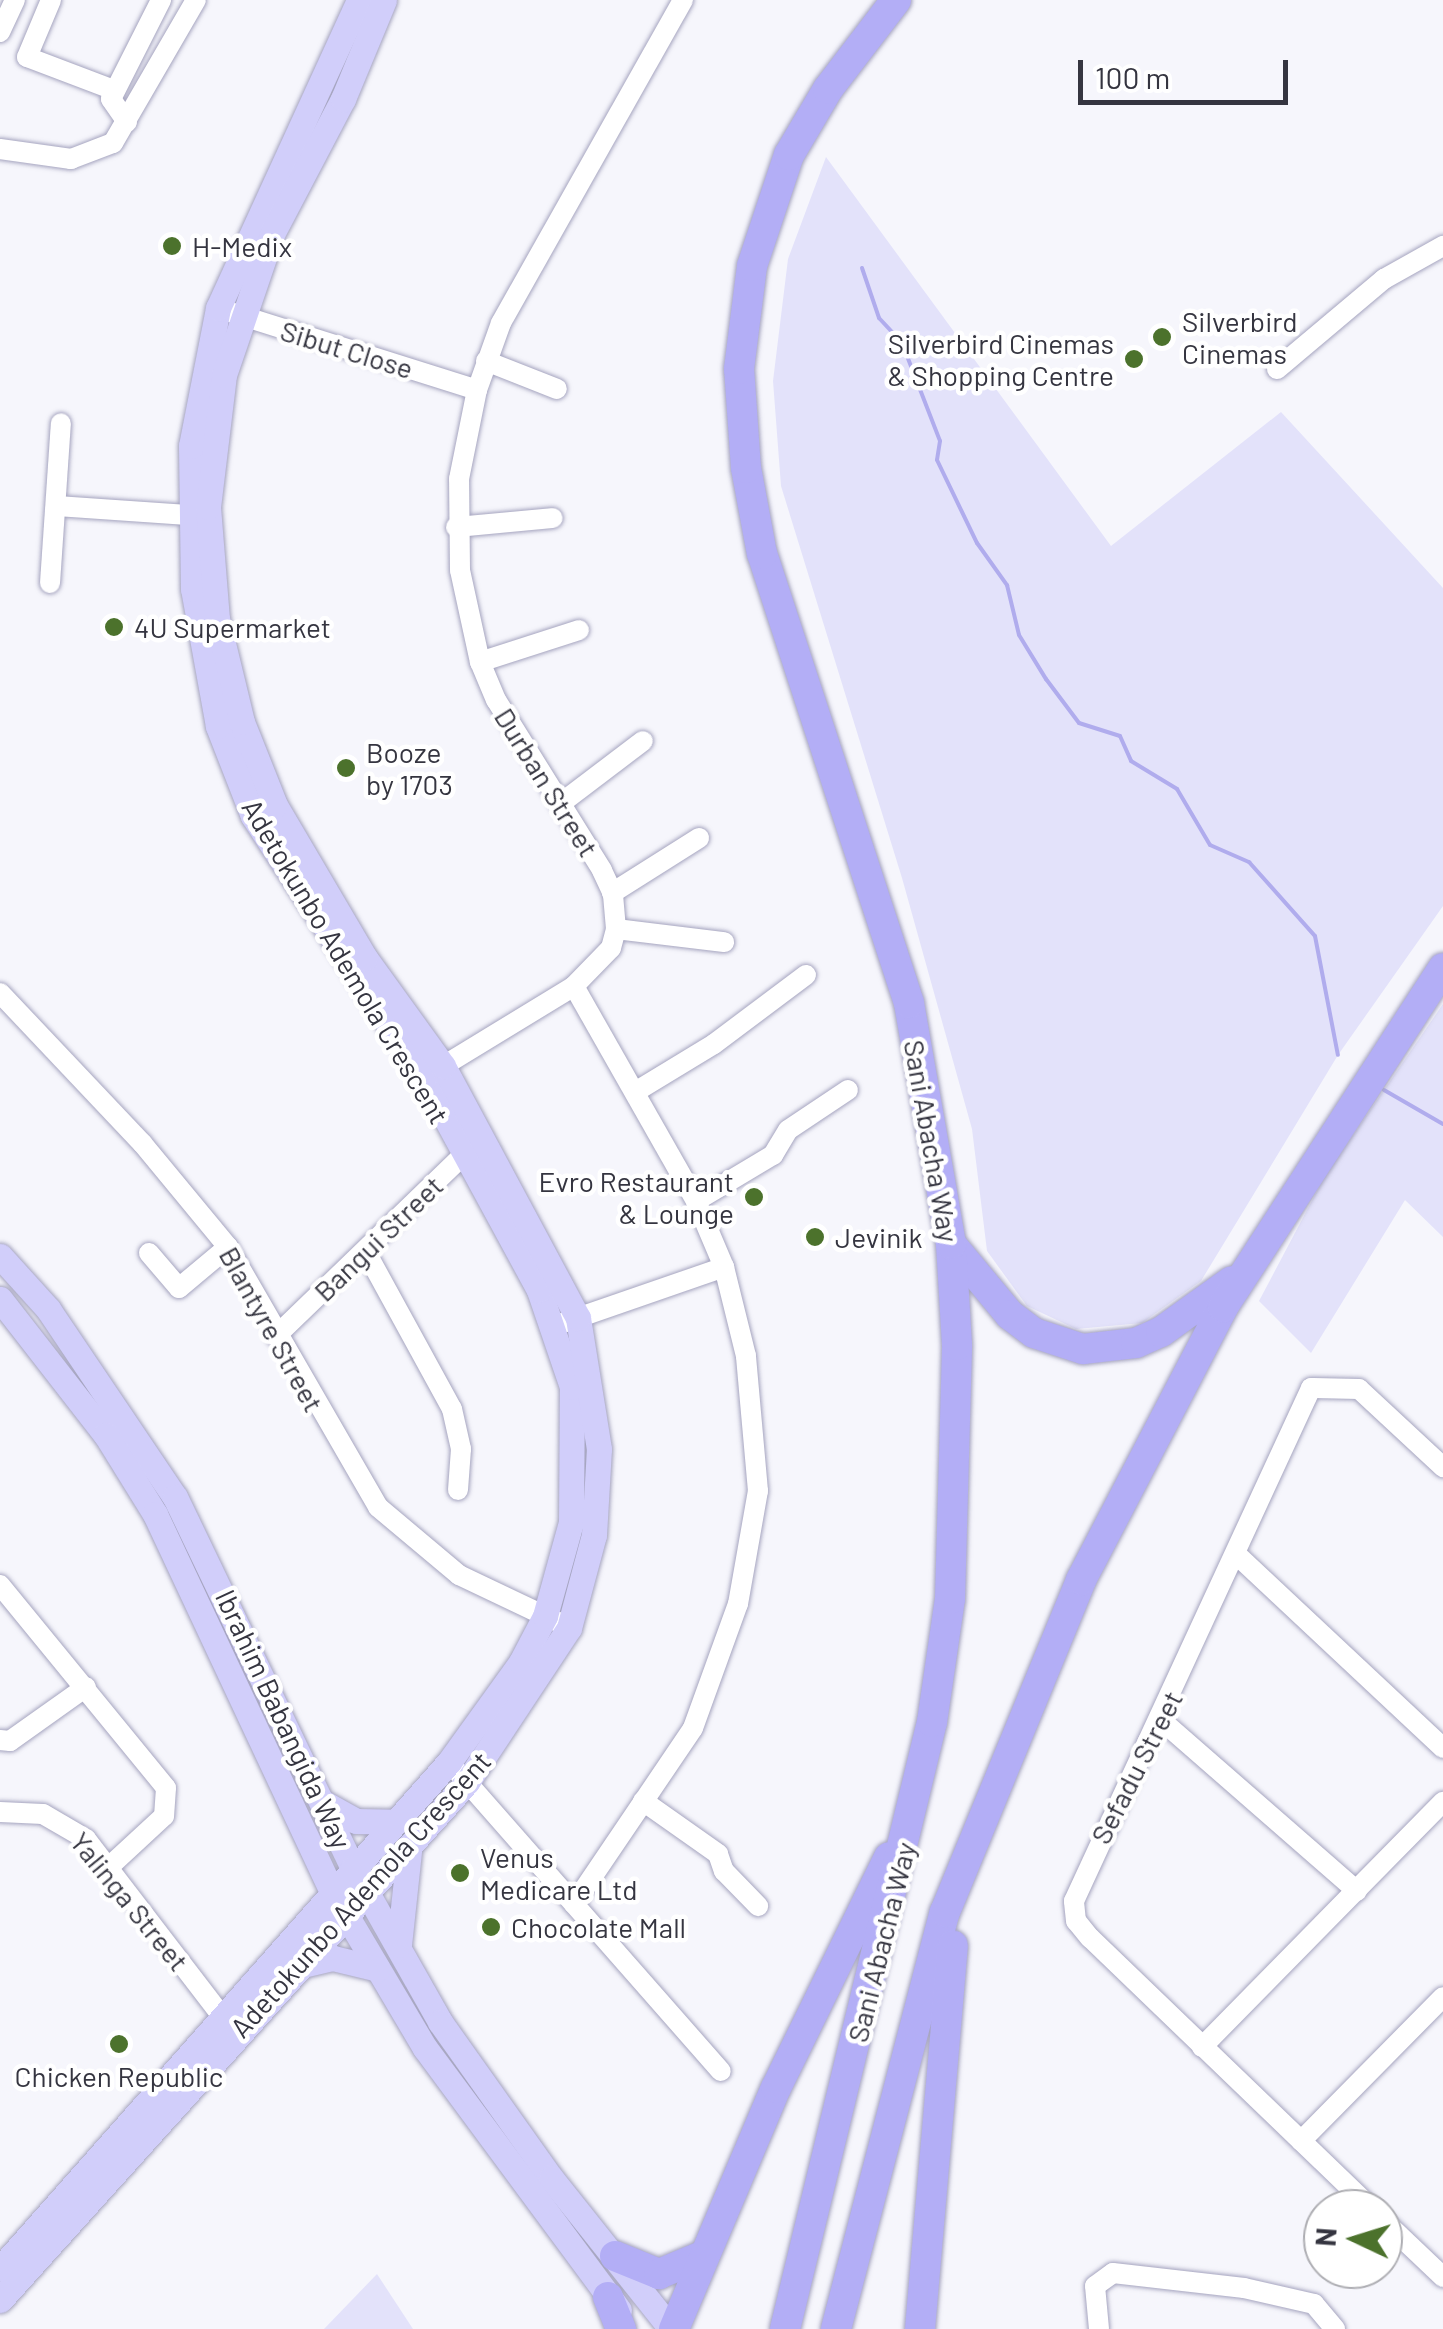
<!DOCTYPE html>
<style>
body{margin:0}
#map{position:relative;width:1443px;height:2329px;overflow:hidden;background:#f6f6fc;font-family:Barlow,sans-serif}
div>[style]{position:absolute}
.green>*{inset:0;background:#e3e2fa}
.stream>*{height:4px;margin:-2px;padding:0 2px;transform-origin:2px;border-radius:2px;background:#b0aced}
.roads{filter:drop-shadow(0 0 2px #a5a4bf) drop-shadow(0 0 2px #a5a4bf)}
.minor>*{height:20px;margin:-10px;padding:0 10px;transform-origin:10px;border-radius:10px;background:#fff}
.major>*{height:25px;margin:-12.5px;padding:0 12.5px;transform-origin:12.5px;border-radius:12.5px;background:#d1cefa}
.highway>*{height:30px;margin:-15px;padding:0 15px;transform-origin:15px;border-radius:15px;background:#b3aef6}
.dots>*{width:28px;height:28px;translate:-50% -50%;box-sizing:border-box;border:5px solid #fff;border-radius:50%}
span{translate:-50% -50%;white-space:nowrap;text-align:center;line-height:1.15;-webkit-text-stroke:9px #fff;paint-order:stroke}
.poi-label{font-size:28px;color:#353540}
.left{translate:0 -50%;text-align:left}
.right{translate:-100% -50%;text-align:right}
.street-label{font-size:28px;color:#353540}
.north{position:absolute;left:1303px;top:2189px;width:100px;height:100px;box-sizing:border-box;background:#fff;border:2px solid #aeaeb3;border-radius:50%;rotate:274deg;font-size:28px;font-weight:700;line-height:40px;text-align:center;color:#353540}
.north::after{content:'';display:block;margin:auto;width:35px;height:45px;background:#4c722c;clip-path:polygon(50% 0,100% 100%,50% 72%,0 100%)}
.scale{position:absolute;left:1078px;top:60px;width:210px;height:45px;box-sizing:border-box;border:5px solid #353540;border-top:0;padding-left:12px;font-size:30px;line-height:35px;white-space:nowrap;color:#353540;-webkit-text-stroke:8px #fff;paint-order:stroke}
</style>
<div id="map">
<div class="green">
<div style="clip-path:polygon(826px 157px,1111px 546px,1281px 412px,1443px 588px,1443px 906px,1338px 1055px,1201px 1281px,1142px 1323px,1076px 1329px,1027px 1306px,987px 1251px,972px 1129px,902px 878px,781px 486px,773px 381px,788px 259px)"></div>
<div style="clip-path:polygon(1443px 1004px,1443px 1237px,1405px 1200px,1311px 1353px,1259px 1301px,1325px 1176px)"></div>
<div style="clip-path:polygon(377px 2274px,413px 2329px,324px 2329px)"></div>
</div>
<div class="stream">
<div style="left:862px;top:268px;width:53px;rotate:71.2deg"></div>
<div style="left:879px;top:318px;width:34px;rotate:47deg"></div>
<div style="left:902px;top:343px;width:105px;rotate:68.8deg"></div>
<div style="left:940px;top:441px;width:19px;rotate:99deg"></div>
<div style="left:937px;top:460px;width:92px;rotate:64.3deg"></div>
<div style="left:977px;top:543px;width:52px;rotate:54.5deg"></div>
<div style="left:1007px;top:585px;width:51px;rotate:76.5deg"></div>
<div style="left:1019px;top:635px;width:52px;rotate:58.5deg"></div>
<div style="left:1046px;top:679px;width:55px;rotate:53.1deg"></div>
<div style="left:1079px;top:723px;width:43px;rotate:17.6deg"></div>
<div style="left:1120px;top:736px;width:27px;rotate:66deg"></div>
<div style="left:1131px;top:761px;width:54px;rotate:31.3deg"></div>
<div style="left:1177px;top:789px;width:65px;rotate:59.5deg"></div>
<div style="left:1210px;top:845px;width:43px;rotate:23.6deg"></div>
<div style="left:1249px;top:862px;width:99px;rotate:48.3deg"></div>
<div style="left:1315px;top:936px;width:121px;rotate:79.1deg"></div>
<div style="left:1384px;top:1090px;width:68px;rotate:30deg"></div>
</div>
<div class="roads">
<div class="minor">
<div style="left:51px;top:0;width:62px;rotate:112.8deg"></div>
<div style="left:27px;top:57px;width:93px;rotate:20.8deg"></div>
<div style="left:0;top:32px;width:35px;rotate:-65deg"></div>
<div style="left:127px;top:122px;width:28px;rotate:-125deg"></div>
<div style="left:111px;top:99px;width:111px;rotate:-63.2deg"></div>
<div style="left:0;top:149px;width:72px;rotate:8deg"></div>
<div style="left:71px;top:159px;width:45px;rotate:-20.9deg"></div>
<div style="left:113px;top:143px;width:165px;rotate:-59.9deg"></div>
<div style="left:230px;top:312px;width:259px;rotate:17.5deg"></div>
<div style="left:486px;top:361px;width:76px;rotate:21.5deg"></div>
<div style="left:1277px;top:369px;width:140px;rotate:-40.1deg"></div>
<div style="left:1384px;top:279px;width:68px;rotate:-29.2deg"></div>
<div style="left:56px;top:506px;width:133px;rotate:3.9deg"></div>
<div style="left:456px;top:527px;width:97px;rotate:-5.3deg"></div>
<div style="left:50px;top:583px;width:160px;rotate:-86.1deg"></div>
<div style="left:480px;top:662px;width:104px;rotate:-17.9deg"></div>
<div style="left:560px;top:804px;width:104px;rotate:-37.2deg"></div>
<div style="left:612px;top:893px;width:103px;rotate:-32.3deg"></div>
<div style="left:616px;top:929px;width:109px;rotate:6.9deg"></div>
<div style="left:0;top:993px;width:207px;rotate:46.6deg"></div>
<div style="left:142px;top:1143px;width:135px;rotate:50.4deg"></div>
<div style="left:228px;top:1247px;width:300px;rotate:60deg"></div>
<div style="left:378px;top:1507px;width:106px;rotate:40deg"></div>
<div style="left:459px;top:1575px;width:110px;rotate:25.4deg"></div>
<div style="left:430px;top:1074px;width:169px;rotate:-31.4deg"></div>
<div style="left:574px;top:986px;width:53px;rotate:-45.8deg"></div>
<div style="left:611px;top:948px;width:20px;rotate:-75deg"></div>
<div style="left:616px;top:929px;width:35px;rotate:-95deg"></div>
<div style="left:613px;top:894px;width:26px;rotate:-115deg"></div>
<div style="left:602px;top:870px;width:200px;rotate:-121.9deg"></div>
<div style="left:496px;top:700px;width:41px;rotate:-112.8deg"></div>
<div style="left:480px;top:662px;width:94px;rotate:-102.3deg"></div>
<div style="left:460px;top:570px;width:91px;rotate:-90.6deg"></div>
<div style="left:459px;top:479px;width:91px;rotate:-78.6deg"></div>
<div style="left:477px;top:390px;width:71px;rotate:-70.3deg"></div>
<div style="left:501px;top:323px;width:371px;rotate:-60.6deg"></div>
<div style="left:635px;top:1092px;width:92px;rotate:-31.3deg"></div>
<div style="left:714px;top:1044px;width:115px;rotate:-36.9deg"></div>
<div style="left:696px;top:1201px;width:90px;rotate:-30.9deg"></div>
<div style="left:773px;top:1155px;width:29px;rotate:-59deg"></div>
<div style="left:788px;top:1130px;width:72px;rotate:-33.7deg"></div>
<div style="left:366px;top:1252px;width:179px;rotate:61.3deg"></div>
<div style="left:452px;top:1409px;width:41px;rotate:77.3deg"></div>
<div style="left:461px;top:1449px;width:41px;rotate:94.2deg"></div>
<div style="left:149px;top:1253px;width:46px;rotate:49.4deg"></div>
<div style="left:179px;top:1288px;width:64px;rotate:-39.9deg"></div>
<div style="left:554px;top:1326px;width:180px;rotate:-19.1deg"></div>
<div style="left:276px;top:1336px;width:272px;rotate:-44deg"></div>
<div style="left:1238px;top:1556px;width:281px;rotate:43.1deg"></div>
<div style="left:0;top:1585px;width:262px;rotate:50.7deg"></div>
<div style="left:166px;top:1788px;width:28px;rotate:94deg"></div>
<div style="left:164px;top:1816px;width:75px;rotate:137.2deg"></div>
<div style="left:1161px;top:1720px;width:260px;rotate:41.1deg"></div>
<div style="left:0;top:1740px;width:10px;rotate:6deg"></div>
<div style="left:10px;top:1741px;width:93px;rotate:-35.4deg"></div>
<div style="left:458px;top:1772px;width:398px;rotate:48.7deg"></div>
<div style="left:643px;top:1801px;width:92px;rotate:35.2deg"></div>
<div style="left:718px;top:1854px;width:18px;rotate:71deg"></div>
<div style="left:724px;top:1871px;width:49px;rotate:45.8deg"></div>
<div style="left:0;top:1812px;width:43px;rotate:2.7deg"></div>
<div style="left:43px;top:1814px;width:50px;rotate:30.2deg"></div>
<div style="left:86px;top:1839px;width:240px;rotate:52.5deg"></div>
<div style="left:574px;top:1904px;width:212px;rotate:-55.9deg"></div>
<div style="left:693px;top:1728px;width:132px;rotate:-70.1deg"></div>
<div style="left:738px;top:1604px;width:115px;rotate:-80deg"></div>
<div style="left:758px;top:1491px;width:136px;rotate:-95.1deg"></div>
<div style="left:746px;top:1356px;width:92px;rotate:-103.9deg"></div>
<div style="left:724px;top:1267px;width:72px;rotate:-113deg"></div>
<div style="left:696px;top:1201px;width:247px;rotate:-119.6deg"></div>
<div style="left:1202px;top:2047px;width:344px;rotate:-45.5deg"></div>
<div style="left:1301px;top:2141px;width:202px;rotate:-45.4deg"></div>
<div style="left:1372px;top:2209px;width:391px;rotate:-136.1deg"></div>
<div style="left:1090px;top:1938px;width:22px;rotate:-129deg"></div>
<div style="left:1076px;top:1921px;width:20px;rotate:-96deg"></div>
<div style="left:1074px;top:1901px;width:565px;rotate:-65.2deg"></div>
<div style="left:1311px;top:1388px;width:48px;rotate:1.2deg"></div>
<div style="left:1359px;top:1389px;width:115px;rotate:42.9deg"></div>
<div style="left:1383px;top:2220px;width:83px;rotate:43.5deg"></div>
<div style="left:1099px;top:2329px;width:43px;rotate:-95.3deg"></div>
<div style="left:1095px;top:2286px;width:22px;rotate:-36deg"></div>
<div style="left:1113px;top:2273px;width:132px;rotate:6.5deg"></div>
<div style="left:1244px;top:2288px;width:72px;rotate:12.9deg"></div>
<div style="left:1314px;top:2304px;width:33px;rotate:50deg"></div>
</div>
<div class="major">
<div style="left:0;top:1256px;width:72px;rotate:47.8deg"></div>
<div style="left:48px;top:1309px;width:227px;rotate:56deg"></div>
<div style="left:175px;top:1497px;width:411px;rotate:64.4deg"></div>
<div style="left:353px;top:1868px;width:177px;rotate:60.5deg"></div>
<div style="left:440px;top:2022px;width:191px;rotate:54.6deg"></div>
<div style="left:551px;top:2178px;width:193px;rotate:51.5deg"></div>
<div style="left:0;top:1299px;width:172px;rotate:52.1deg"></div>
<div style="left:106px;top:1435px;width:93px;rotate:58.2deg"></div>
<div style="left:155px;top:1514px;width:416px;rotate:64.9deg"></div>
<div style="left:332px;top:1891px;width:182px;rotate:59.4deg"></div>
<div style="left:425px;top:2048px;width:326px;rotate:53.5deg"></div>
<div style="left:322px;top:1802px;width:39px;rotate:29deg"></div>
<div style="left:356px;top:1821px;width:39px;rotate:1deg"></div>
<div style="left:399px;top:1945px;width:95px;rotate:-83.9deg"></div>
<div style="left:298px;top:1966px;width:36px;rotate:-13deg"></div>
<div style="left:333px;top:1958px;width:46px;rotate:13.7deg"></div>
<div style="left:0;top:2269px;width:677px;rotate:-48.47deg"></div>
<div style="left:449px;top:1762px;width:123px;rotate:-54.2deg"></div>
<div style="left:521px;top:1662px;width:52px;rotate:-62.4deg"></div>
<div style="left:545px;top:1616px;width:98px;rotate:-74.5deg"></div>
<div style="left:571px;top:1522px;width:135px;rotate:-89.6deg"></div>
<div style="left:572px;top:1387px;width:102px;rotate:-108.8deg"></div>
<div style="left:539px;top:1290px;width:241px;rotate:-118.5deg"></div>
<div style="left:424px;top:1078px;width:313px;rotate:-123.1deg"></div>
<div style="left:253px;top:816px;width:97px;rotate:-111.3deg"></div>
<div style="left:218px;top:726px;width:139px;rotate:-100.3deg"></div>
<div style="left:193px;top:589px;width:143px;rotate:-90.8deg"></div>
<div style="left:191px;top:446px;width:141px;rotate:-78.9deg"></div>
<div style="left:218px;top:308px;width:339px;rotate:-65.4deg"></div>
<div style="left:0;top:2300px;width:697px;rotate:-47.96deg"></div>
<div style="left:467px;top:1782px;width:185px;rotate:-56.5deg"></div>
<div style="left:569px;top:1628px;width:96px;rotate:-75deg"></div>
<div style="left:594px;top:1535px;width:86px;rotate:-86.7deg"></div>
<div style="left:599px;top:1449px;width:133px;rotate:-99.1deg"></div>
<div style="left:578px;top:1318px;width:286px;rotate:-118.2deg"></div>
<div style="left:443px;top:1066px;width:133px;rotate:-125.8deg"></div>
<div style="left:365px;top:958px;width:178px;rotate:-120.5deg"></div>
<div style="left:275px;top:805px;width:89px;rotate:-111.7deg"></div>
<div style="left:242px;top:722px;width:106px;rotate:-103.6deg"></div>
<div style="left:217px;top:619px;width:112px;rotate:-94.6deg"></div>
<div style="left:208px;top:507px;width:133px;rotate:-83.1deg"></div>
<div style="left:224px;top:375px;width:149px;rotate:-71.2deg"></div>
<div style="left:272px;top:234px;width:153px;rotate:-62.3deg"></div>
<div style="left:343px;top:99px;width:107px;rotate:-67.5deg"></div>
</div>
<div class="highway">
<div style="left:951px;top:1244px;width:92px;rotate:50.3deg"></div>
<div style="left:1010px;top:1315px;width:30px;rotate:37deg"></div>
<div style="left:1034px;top:1333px;width:52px;rotate:18.1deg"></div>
<div style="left:1083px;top:1349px;width:53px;rotate:-6.5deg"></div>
<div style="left:1136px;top:1343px;width:27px;rotate:-24deg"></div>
<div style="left:1161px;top:1332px;width:87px;rotate:-35.7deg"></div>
<div style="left:615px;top:2256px;width:48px;rotate:22.2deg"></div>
<div style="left:659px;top:2274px;width:47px;rotate:-22.7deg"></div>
<div style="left:608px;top:2297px;width:35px;rotate:68deg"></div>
<div style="left:674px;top:2329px;width:262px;rotate:-67.1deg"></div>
<div style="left:776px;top:2088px;width:257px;rotate:-63.9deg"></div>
<div style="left:785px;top:2329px;width:625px;rotate:-76.39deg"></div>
<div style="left:932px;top:1722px;width:124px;rotate:-81.7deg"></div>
<div style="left:950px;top:1599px;width:254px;rotate:-88.4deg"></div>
<div style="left:957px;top:1345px;width:101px;rotate:-93.4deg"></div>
<div style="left:951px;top:1244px;width:245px;rotate:-99.9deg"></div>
<div style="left:909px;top:1003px;width:472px;rotate:-108.1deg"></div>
<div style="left:762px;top:554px;width:87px;rotate:-100.5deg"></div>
<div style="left:746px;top:468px;width:99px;rotate:-94deg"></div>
<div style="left:739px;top:369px;width:104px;rotate:-82.8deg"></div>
<div style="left:752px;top:266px;width:117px;rotate:-71.6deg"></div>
<div style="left:789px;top:155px;width:77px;rotate:-59.4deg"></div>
<div style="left:828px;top:89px;width:112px;rotate:-52.6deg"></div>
<div style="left:836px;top:2329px;width:431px;rotate:-75.4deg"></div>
<div style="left:945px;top:1912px;width:359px;rotate:-67.7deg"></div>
<div style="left:1081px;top:1580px;width:308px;rotate:-62.5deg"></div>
<div style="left:1223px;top:1307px;width:404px;rotate:-57deg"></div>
<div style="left:920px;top:2329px;width:385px;rotate:-85.1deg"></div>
</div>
</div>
<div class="dots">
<div style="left:172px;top:246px;background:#4c722c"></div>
<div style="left:1162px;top:337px;background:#4c722c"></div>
<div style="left:1134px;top:359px;background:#4c722c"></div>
<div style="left:114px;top:627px;background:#4c722c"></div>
<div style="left:346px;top:768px;background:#4c722c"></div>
<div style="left:754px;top:1197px;background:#4c722c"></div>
<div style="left:815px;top:1237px;background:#4c722c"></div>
<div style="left:460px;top:1873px;background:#4c722c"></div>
<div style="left:491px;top:1927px;background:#4c722c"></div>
<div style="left:119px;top:2044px;background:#4c722c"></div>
</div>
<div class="poi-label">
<span class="left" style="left:192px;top:246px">H-Medix</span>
<span class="left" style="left:1182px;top:337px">Silverbird<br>Cinemas</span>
<span class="right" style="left:1114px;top:359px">Silverbird Cinemas<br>&amp; Shopping Centre</span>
<span class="left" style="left:134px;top:627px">4U Supermarket</span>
<span class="left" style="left:366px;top:768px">Booze<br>by 1703</span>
<span class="right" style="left:734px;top:1197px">Evro Restaurant<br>&amp; Lounge</span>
<span class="left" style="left:835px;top:1237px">Jevinik</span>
<span class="left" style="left:480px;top:1873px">Venus<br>Medicare Ltd</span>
<span class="left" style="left:511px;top:1927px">Chocolate Mall</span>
<span style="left:119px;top:2076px">Chicken Republic</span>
</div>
<div class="street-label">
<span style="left:347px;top:349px;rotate:17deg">Sibut Close</span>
<span style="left:547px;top:782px;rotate:58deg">Durban Street</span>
<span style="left:346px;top:961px;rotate:59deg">Adetokunbo Ademola Crescent</span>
<span style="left:932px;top:1141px;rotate:80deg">Sani Abacha Way</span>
<span style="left:378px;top:1238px;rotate:-44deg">Bangui Street</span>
<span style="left:272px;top:1329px;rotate:61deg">Blantyre Street</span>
<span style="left:284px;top:1719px;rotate:65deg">Ibrahim Babangida Way</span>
<span style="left:1136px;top:1767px;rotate:-63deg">Sefadu Street</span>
<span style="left:360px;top:1894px;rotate:-48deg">Adetokunbo Ademola Crescent</span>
<span style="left:130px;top:1901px;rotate:51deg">Yalinga Street</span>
<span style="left:881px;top:1942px;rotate:-76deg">Sani Abacha Way</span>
</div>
<div class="north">N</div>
<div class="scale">100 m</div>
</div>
